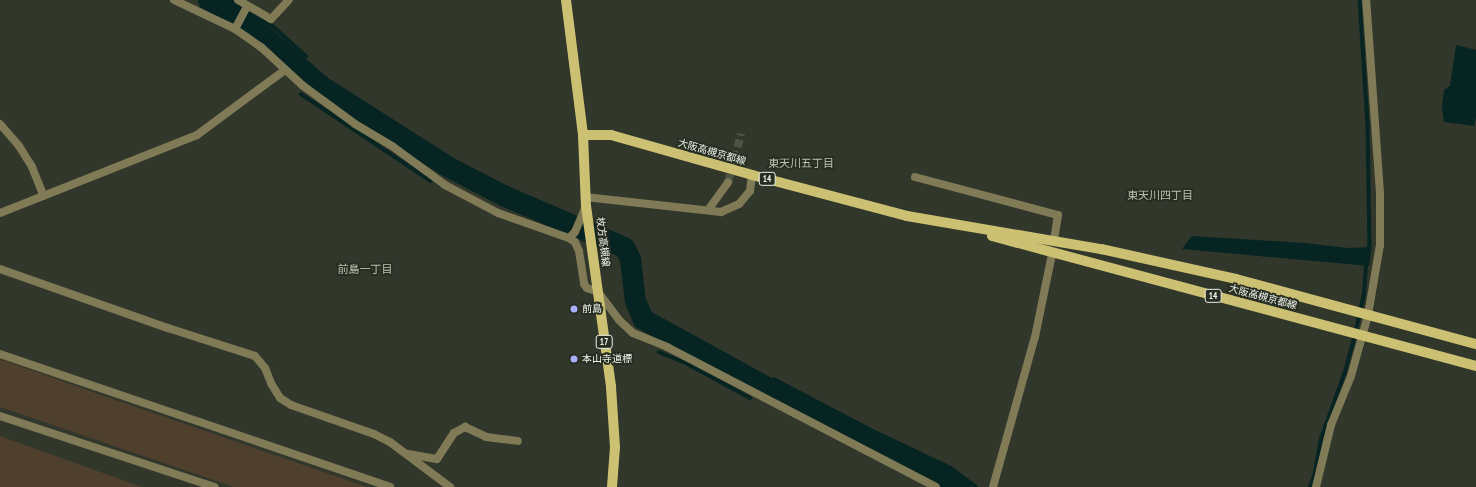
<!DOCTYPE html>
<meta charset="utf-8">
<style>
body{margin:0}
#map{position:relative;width:1476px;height:487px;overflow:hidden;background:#31372b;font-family:"PT Sans Narrow","Noto Sans JP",sans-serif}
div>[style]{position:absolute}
.green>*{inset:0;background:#4f402e}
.water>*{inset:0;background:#062422}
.stream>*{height:3.5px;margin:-1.75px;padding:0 1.75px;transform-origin:1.75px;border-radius:1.75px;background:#062422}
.river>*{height:21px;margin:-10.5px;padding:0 10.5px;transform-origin:10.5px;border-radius:10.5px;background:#062422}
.street-tunnel>*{height:8px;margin-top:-4px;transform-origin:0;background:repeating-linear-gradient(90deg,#4e5348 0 8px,transparent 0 12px)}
.street>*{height:8px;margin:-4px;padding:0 4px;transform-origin:4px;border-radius:4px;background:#807b56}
.primary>*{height:10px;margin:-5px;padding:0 5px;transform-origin:5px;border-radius:5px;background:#ccc172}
.dots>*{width:11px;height:11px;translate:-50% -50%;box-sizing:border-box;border:2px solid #272d21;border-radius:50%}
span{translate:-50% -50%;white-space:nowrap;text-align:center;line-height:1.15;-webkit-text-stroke:3.5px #272d21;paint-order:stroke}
.shield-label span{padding:1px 3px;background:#272d21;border:1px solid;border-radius:3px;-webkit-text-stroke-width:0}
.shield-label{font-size:9px;color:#eff3eb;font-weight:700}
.street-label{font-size:10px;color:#eff3eb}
.poi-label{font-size:10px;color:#eff3eb}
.left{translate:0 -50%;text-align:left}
.neighbourhood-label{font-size:11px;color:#b9c1b3}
</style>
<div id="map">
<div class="green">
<div style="clip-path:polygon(0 359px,98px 394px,367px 487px,234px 487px,0 407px)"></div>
<div style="clip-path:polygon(0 436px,14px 441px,142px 487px,0 487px)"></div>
</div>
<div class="water">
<div style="clip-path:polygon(1456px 45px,1476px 50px,1476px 118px,1474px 126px,1444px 122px,1442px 106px,1444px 90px,1450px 86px)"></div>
<div style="clip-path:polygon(1192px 236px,1305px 243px,1348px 248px,1372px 247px,1369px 266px,1182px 249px)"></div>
</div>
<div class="stream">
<div style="left:231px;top:0;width:9px;rotate:27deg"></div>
<div style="left:1360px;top:0;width:123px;rotate:86.3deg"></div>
<div style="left:1368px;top:123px;width:122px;rotate:89.1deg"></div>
<div style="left:1370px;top:245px;width:5px;rotate:112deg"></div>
<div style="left:257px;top:15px;width:19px;rotate:35deg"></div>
<div style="left:273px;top:26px;width:45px;rotate:42.3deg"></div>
<div style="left:301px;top:94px;width:156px;rotate:33.8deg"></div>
<div style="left:659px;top:352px;width:27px;rotate:22deg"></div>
<div style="left:684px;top:362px;width:75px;rotate:28.6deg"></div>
<div style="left:774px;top:379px;width:107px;rotate:27.8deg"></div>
<div style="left:869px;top:429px;width:91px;rotate:25.4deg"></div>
<div style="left:951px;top:468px;width:31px;rotate:37deg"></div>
<div style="left:1310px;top:487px;width:15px;rotate:-70deg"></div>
<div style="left:1315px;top:473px;width:35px;rotate:-80deg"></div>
<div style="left:1321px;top:439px;width:71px;rotate:-70.3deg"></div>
<div style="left:1345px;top:372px;width:38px;rotate:-75deg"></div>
<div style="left:1355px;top:335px;width:42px;rotate:-77.6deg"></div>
<div style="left:1364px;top:294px;width:32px;rotate:-86deg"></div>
</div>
<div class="river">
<div style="left:208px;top:0;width:46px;rotate:28.8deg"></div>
<div style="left:248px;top:22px;width:96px;rotate:41.2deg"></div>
<div style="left:320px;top:85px;width:151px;rotate:32.5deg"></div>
<div style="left:447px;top:166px;width:65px;rotate:27.3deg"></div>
<div style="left:505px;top:196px;width:129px;rotate:23.2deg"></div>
<div style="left:624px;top:247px;width:13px;rotate:63deg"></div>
<div style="left:630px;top:259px;width:42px;rotate:83.2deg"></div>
<div style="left:635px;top:301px;width:20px;rotate:66deg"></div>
<div style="left:643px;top:319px;width:170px;rotate:28.8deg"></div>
<div style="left:792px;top:401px;width:171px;rotate:26.4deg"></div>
<div style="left:945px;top:477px;width:18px;rotate:34deg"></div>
</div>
<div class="street-tunnel">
<div style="left:728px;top:182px;width:50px;rotate:-74.8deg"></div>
</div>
<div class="street">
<div style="left:174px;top:0;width:68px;rotate:25.4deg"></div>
<div style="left:235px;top:29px;width:32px;rotate:35deg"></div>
<div style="left:261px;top:47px;width:56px;rotate:42.8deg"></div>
<div style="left:302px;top:85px;width:66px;rotate:36.3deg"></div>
<div style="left:355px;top:124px;width:43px;rotate:30.7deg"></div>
<div style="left:392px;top:146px;width:66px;rotate:36.3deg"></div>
<div style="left:445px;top:185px;width:60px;rotate:27.8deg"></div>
<div style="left:498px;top:213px;width:75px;rotate:19.4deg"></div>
<div style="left:569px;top:238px;width:7px;rotate:34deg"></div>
<div style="left:575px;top:242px;width:10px;rotate:66deg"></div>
<div style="left:579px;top:251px;width:33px;rotate:81deg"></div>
<div style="left:584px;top:284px;width:5px;rotate:53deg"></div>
<div style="left:587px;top:288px;width:12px;rotate:20deg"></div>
<div style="left:598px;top:292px;width:35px;rotate:53deg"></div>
<div style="left:619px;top:320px;width:19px;rotate:43deg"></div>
<div style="left:633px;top:333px;width:37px;rotate:22deg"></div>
<div style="left:667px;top:347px;width:303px;rotate:27.5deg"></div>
<div style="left:238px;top:0;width:38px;rotate:30deg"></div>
<div style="left:271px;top:19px;width:26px;rotate:-47deg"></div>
<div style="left:235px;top:29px;width:26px;rotate:-62deg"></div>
<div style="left:0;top:124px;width:29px;rotate:49deg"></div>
<div style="left:19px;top:146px;width:25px;rotate:58deg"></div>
<div style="left:32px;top:167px;width:31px;rotate:68deg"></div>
<div style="left:915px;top:177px;width:148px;rotate:14.9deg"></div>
<div style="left:1058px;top:215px;width:25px;rotate:99deg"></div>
<div style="left:585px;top:197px;width:137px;rotate:6.3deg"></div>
<div style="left:721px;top:212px;width:20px;rotate:-24deg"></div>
<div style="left:739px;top:204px;width:17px;rotate:-50deg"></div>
<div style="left:750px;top:191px;width:16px;rotate:-83deg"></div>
<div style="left:708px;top:210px;width:34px;rotate:-54deg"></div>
<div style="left:0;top:213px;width:212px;rotate:-21.6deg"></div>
<div style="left:197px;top:135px;width:109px;rotate:-36.5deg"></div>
<div style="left:569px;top:238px;width:8px;rotate:-45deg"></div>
<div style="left:575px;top:232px;width:28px;rotate:-67deg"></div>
<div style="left:0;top:269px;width:178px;rotate:19.4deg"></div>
<div style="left:168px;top:328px;width:91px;rotate:17.8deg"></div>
<div style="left:255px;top:356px;width:16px;rotate:50deg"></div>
<div style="left:265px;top:368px;width:18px;rotate:68deg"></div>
<div style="left:272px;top:385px;width:15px;rotate:58deg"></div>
<div style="left:280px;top:398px;width:13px;rotate:32deg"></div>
<div style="left:291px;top:405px;width:88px;rotate:19.3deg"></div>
<div style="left:374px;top:434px;width:18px;rotate:27deg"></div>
<div style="left:390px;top:442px;width:75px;rotate:36.9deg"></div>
<div style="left:0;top:354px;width:412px;rotate:18.8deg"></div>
<div style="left:0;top:416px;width:226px;rotate:18.3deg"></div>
<div style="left:408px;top:454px;width:29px;rotate:10deg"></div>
<div style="left:437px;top:459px;width:31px;rotate:-57deg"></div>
<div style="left:454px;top:433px;width:13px;rotate:-29deg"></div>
<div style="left:465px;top:427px;width:23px;rotate:25deg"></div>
<div style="left:486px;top:437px;width:32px;rotate:7deg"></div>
<div style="left:993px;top:487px;width:156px;rotate:-74.4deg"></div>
<div style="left:1035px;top:337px;width:85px;rotate:-78.4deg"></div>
<div style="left:1316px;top:487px;width:64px;rotate:-76.4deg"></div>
<div style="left:1331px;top:425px;width:53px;rotate:-67.8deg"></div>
<div style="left:1351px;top:376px;width:63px;rotate:-74.4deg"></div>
<div style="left:1368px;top:315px;width:71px;rotate:-80.3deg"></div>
<div style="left:1380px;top:245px;width:52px;rotate:-90deg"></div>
<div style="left:1380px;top:193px;width:194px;rotate:-94.1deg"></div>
</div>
<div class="primary">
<div style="left:566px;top:0;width:136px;rotate:82.8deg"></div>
<div style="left:583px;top:135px;width:71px;rotate:87.6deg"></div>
<div style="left:586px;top:206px;width:183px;rotate:82.1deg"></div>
<div style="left:611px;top:387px;width:60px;rotate:86.2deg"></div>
<div style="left:615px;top:447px;width:40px;rotate:94.3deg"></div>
<div style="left:583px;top:135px;width:28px"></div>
<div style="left:611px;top:135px;width:147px;rotate:15.8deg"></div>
<div style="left:752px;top:175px;width:160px;rotate:14.8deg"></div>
<div style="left:907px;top:216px;width:197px;rotate:9.7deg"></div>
<div style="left:1101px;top:249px;width:138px;rotate:12.5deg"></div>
<div style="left:1236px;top:279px;width:249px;rotate:15.2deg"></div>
<div style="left:992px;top:236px;width:501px;rotate:15.03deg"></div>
</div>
<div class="dots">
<div style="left:574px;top:309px;background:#a8b0fc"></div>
<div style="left:574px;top:359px;background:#a8b0fc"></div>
</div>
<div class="shield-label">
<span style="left:767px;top:179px">14</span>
<span style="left:1213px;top:296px">14</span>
<span style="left:604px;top:342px">17</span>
</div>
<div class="street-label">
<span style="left:712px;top:152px;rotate:16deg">大阪高槻京都線</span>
<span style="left:603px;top:242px;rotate:83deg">枚方高槻線</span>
<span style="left:1263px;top:297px;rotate:15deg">大阪高槻京都線</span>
</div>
<div class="poi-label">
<span class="left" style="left:582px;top:309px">前島</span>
<span class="left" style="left:582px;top:359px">本山寺道標</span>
</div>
<div class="neighbourhood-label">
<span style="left:801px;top:163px">東天川五丁目</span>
<span style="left:1160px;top:195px">東天川四丁目</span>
<span style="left:365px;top:269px">前島一丁目</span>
</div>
</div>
